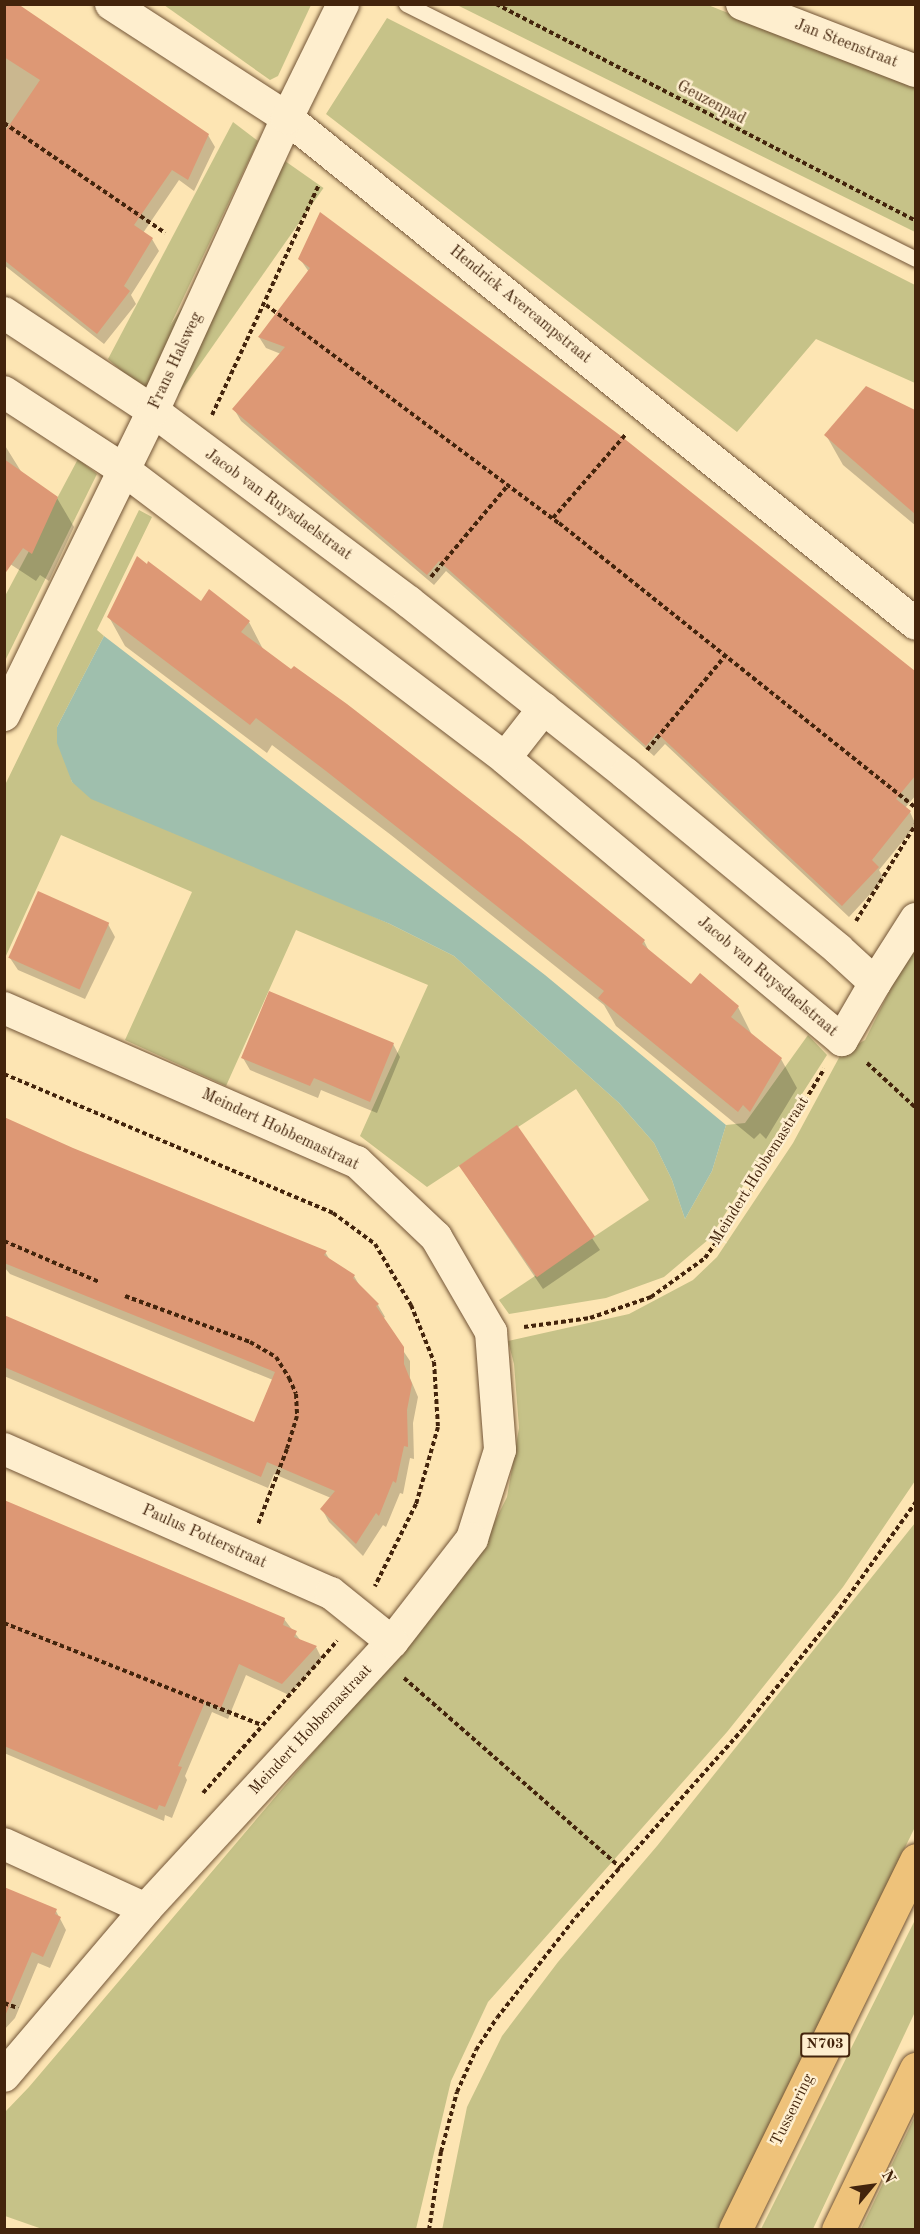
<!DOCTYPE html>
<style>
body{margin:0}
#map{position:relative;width:920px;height:2234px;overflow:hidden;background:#fde5b3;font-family:"Old Standard TT",serif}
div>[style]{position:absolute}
.green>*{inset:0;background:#c6c288;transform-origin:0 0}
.water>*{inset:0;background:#9fbfad}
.shadow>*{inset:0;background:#0003}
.building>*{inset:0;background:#dd9875;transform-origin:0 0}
.path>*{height:4px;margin-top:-2px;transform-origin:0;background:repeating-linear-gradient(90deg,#43240c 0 4.5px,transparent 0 7.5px)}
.roads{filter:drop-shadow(0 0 2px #725436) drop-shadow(0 0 2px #725436)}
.lane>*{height:15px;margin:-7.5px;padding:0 7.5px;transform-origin:7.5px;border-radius:7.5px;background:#feeece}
.street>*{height:32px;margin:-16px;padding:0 16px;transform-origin:16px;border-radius:16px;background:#feeece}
.highway>*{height:33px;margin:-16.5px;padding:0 16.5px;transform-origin:16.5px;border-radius:16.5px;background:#eec27a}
span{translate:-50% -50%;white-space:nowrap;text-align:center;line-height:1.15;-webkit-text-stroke:5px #feeece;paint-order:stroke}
.shield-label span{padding:2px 4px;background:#feeece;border:2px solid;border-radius:4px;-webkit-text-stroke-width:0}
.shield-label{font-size:15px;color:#43240c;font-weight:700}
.street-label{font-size:16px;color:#43240c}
.frame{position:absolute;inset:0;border:6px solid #43240c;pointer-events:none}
.north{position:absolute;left:842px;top:2156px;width:60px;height:60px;-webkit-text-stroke:4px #feeece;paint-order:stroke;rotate:61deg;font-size:16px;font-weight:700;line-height:24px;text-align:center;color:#43240c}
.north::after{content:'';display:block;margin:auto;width:21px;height:27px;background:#43240c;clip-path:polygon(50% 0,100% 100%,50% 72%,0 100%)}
</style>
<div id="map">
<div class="green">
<div style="clip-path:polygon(164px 5px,311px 5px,278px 76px,270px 80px)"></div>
<div style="clip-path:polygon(457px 5px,708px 5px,915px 87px,915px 232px)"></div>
<div style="clip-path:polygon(387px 18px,915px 285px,915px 383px,816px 339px,737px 432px,326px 114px)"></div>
<div style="clip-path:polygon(233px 122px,258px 141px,149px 370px,131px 379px,108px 359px)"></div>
<div style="left:285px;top:161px;width:47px;height:272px;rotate:35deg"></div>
<div style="clip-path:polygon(78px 459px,97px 474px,5px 661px,5px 596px)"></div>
<div style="clip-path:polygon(139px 510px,152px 517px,97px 630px,104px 636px,57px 727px,72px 782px,390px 924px,454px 956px,619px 1103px,654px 1143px,672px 1180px,685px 1219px,712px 1171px,726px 1125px,745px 1123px,808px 1035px,827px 1055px,709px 1239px,664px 1277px,606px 1298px,509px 1314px,499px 1300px,649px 1200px,576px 1089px,427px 1187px,360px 1136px,428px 985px,296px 930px,226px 1086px,125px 1040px,192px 892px,61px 835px,5px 958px,5px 785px)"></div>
<div style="clip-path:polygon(915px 951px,915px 1481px,843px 1587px,727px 1732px,488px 2002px,451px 2081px,416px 2229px,45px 2230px,5px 2216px,5px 2112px,29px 2087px,474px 1563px,507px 1497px,519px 1428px,514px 1364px,508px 1341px,629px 1314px,693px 1280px,717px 1257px,793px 1143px,841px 1054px,865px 1040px,898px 974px)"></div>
<div style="clip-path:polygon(915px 1523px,915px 1827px,719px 2229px,442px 2230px,467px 2107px,502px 2036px,558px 1962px,657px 1846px)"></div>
<div style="clip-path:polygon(915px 1920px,915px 2012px,813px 2229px,761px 2229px)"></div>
<div style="clip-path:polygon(915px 2116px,915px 2229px,861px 2229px)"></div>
</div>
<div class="water">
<div style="clip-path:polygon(104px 636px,545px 975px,726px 1125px,712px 1171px,685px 1219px,672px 1180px,654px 1143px,619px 1103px,454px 956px,390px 924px,91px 799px,72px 782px,57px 743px,57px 727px)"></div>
</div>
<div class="shadow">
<div style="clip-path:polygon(4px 4px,208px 135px,215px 147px,194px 191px,179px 180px,143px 233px,152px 239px,159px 251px,131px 295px,136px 304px,104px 344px,4px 265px)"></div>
<div style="clip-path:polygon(300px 259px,620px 437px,916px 674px,916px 795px,905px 808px,910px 812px,916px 825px,879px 870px,884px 879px,849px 917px,665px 744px,654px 756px,446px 571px,434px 585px,241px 421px,234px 409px,281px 354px,266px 348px,259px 337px,309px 272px)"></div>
<div style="clip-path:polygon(867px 388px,916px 411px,916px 526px,843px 465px,826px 435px)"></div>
<div style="clip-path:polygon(4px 444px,22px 473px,57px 498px,74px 527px,49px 581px,40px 575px,36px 581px,4px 560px)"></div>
<div style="clip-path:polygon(201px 603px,249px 622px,264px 651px,644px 941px,650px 953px,691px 986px,700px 975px,738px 1007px,753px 1037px,781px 1059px,797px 1088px,766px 1139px,760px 1133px,754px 1139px,616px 1026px,604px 1005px,391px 835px,272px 745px,267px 753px,125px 646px,109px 617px)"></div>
<div style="clip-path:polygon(108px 924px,115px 937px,85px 999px,18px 970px,10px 958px)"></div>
<div style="clip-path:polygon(393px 1044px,400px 1057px,377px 1113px,321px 1090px,318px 1098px,250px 1070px,243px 1058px)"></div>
<div style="clip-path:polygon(4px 1118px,72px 1149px,325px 1252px,330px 1260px,354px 1276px,361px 1288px,378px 1305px,385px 1317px,382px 1319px,410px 1361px,410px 1378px,418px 1397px,413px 1423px,414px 1459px,410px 1458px,403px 1494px,400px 1493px,386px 1527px,383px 1525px,363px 1556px,329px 1522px,322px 1509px,331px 1498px,274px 1474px,268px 1488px,4px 1376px,4px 1318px,254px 1424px,273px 1380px,10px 1274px,4px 1267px)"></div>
<div style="clip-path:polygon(468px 1178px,592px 1238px,600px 1250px,543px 1289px)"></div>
<div style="clip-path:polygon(4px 1502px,284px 1619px,301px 1641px,316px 1647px,322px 1659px,289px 1695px,246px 1675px,228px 1719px,212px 1712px,185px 1776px,187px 1780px,172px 1818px,165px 1815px,164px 1821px,4px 1753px)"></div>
<div style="clip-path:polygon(4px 1888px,56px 1911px,66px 1930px,50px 1968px,38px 1963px,15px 2018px,4px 2030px)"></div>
</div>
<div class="building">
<div style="clip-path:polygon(4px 4px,18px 4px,209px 134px,188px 180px,172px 170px,134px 225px,153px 238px,124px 286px,130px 291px,97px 334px,4px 260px,4px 133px,40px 80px,4px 57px)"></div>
<div style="clip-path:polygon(320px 212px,621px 436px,915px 671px,915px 776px,896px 799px,911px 811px,872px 860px,879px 867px,842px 906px,657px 733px,646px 746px,439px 561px,427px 575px,232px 409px,285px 347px,258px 337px,310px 268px,298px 259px)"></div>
<div style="clip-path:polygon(866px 386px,915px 410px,915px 514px,824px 435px)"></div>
<div style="clip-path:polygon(4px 459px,58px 497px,32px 554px,23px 548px,4px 575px)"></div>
<div style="clip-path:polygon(137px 556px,147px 564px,148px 561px,201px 601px,209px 589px,250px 621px,241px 632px,291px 669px,294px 666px,347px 704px,521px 839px,645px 940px,642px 944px,691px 984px,700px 973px,739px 1006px,731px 1017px,782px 1058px,750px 1112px,743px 1105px,738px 1112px,598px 998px,604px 991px,326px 771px,256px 718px,250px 725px,107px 617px)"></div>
<div style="left:38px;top:891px;width:78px;height:73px;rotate:24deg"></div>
<div style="clip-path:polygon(269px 991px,394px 1043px,370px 1102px,314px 1078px,310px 1086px,241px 1058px)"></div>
<div style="clip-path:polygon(4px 1117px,73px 1148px,327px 1251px,324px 1255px,355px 1275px,353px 1278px,379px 1304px,376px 1306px,404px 1347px,404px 1364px,412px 1384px,407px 1410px,408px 1447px,404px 1446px,396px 1483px,393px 1481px,379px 1516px,376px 1513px,356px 1544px,320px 1509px,335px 1491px,267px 1462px,261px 1477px,4px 1367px,4px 1315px,254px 1422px,275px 1372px,4px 1263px)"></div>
<div style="left:517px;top:1125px;width:136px;height:71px;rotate:55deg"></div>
<div style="clip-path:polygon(4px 1500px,285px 1618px,283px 1625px,297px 1631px,294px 1637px,317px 1646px,282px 1684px,239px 1664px,221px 1708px,205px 1702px,178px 1766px,182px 1767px,165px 1807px,159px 1805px,157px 1810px,4px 1746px)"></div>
<div style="clip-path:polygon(4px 1887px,57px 1909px,55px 1914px,61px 1917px,43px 1957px,32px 1952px,5px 2016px)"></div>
</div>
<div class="path">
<div style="left:496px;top:4px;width:473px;rotate:27.3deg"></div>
<div style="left:4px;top:123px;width:195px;rotate:34.3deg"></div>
<div style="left:266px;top:305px;width:365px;rotate:36.7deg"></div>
<div style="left:559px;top:523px;width:457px;rotate:38.6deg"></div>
<div style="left:212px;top:415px;width:254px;rotate:-65.1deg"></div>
<div style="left:553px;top:518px;width:111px;rotate:-49deg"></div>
<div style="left:431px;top:577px;width:121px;rotate:-50deg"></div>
<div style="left:647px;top:750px;width:122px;rotate:-50.3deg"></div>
<div style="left:856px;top:921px;width:114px;rotate:-58.3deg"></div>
<div style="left:867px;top:1063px;width:67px;rotate:42.6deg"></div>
<div style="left:4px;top:1074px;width:357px;rotate:22.9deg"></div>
<div style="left:333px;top:1213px;width:52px;rotate:36.4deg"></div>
<div style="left:375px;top:1244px;width:71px;rotate:59.5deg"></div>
<div style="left:411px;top:1305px;width:61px;rotate:68deg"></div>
<div style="left:434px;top:1362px;width:65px;rotate:86.5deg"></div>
<div style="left:438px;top:1427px;width:80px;rotate:105.9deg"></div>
<div style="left:416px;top:1504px;width:92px;rotate:116.6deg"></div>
<div style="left:4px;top:1241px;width:103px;rotate:23.3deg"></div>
<div style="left:125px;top:1296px;width:133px;rotate:20.2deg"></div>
<div style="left:250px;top:1342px;width:30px;rotate:30deg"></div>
<div style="left:276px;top:1357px;width:25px;rotate:58deg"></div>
<div style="left:289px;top:1378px;width:17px;rotate:66deg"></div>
<div style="left:296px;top:1394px;width:22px;rotate:87deg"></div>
<div style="left:297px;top:1416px;width:34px;rotate:107deg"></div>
<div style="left:287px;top:1449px;width:80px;rotate:111.1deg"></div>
<div style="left:524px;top:1327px;width:67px;rotate:-7.8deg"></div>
<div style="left:590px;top:1318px;width:65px;rotate:-19deg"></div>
<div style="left:651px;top:1297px;width:67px;rotate:-35.8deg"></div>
<div style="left:705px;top:1258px;width:59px;rotate:-54.7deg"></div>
<div style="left:739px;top:1210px;width:165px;rotate:-58.9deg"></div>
<div style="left:4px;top:1623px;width:277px;rotate:21.6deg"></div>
<div style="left:404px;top:1678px;width:288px;rotate:41.2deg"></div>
<div style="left:203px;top:1793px;width:203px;rotate:-48.6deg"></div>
<div style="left:4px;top:2003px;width:15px;rotate:20deg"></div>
<div style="left:429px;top:2230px;width:79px;rotate:-81.3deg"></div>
<div style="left:441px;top:2152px;width:62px;rotate:-75.1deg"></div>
<div style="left:457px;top:2092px;width:46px;rotate:-65.7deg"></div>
<div style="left:476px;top:2050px;width:38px;rotate:-57deg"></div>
<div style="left:497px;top:2018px;width:128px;rotate:-52deg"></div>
<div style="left:576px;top:1917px;width:251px;rotate:-48.4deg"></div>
<div style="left:743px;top:1729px;width:146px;rotate:-51.1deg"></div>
<div style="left:835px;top:1615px;width:139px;rotate:-54.4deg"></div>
</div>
<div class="roads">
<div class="lane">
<div style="left:406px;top:4px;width:570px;rotate:26.57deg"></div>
</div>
<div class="street">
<div style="left:111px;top:4px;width:210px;rotate:32.9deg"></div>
<div style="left:287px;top:118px;width:807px;rotate:38.81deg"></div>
<div style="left:742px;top:4px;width:186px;rotate:21.1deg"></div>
<div style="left:4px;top:313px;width:178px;rotate:33.3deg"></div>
<div style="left:153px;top:411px;width:319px;rotate:36.7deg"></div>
<div style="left:409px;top:602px;width:277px;rotate:38.4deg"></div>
<div style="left:626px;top:774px;width:275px;rotate:39.5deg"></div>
<div style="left:838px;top:949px;width:50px;rotate:42.6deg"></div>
<div style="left:875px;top:983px;width:66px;rotate:120.1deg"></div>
<div style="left:842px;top:1040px;width:439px;rotate:-140.1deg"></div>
<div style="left:505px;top:758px;width:478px;rotate:-142.9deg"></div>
<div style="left:124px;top:470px;width:143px;rotate:-147deg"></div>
<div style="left:4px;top:715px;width:339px;rotate:-63.9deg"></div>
<div style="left:153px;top:411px;width:322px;rotate:-65.4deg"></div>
<div style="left:287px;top:118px;width:127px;rotate:-63.8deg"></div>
<div style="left:505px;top:758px;width:63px;rotate:-52deg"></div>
<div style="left:875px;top:983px;width:76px;rotate:-57.4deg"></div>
<div style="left:4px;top:1008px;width:385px;rotate:23.6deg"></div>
<div style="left:357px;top:1162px;width:109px;rotate:43.5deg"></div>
<div style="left:436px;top:1237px;width:110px;rotate:59.9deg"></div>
<div style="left:491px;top:1332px;width:118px;rotate:85.6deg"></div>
<div style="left:500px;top:1450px;width:93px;rotate:107.5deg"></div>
<div style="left:472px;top:1539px;width:130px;rotate:127.8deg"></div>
<div style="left:392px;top:1642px;width:363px;rotate:132.7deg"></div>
<div style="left:146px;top:1909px;width:219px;rotate:130.4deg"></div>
<div style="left:4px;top:1449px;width:357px;rotate:23.8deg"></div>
<div style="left:331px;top:1593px;width:78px;rotate:38.8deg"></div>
<div style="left:4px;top:1844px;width:156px;rotate:24.6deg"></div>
</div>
<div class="highway">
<div style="left:735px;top:2230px;width:412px;rotate:-63.9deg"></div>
<div style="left:838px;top:2230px;width:179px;rotate:-64.2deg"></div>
</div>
</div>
<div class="shield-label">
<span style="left:825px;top:2045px">N703</span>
</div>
<div class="street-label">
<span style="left:846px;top:44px;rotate:21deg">Jan Steenstraat</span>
<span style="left:711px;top:103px;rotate:28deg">Geuzenpad</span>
<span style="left:520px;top:305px;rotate:39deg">Hendrick Avercampstraat</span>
<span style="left:176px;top:361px;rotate:-65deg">Frans Halsweg</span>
<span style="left:278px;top:505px;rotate:36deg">Jacob van Ruysdaelstraat</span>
<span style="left:767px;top:977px;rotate:40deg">Jacob van Ruysdaelstraat</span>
<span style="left:280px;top:1130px;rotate:25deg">Meindert Hobbemastraat</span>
<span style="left:760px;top:1171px;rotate:-58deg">Meindert Hobbemastraat</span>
<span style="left:204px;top:1537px;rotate:24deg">Paulus Potterstraat</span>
<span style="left:311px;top:1730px;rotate:-47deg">Meindert Hobbemastraat</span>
<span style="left:793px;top:2110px;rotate:-64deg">Tussenring</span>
</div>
<div class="frame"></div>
<div class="north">N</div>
</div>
